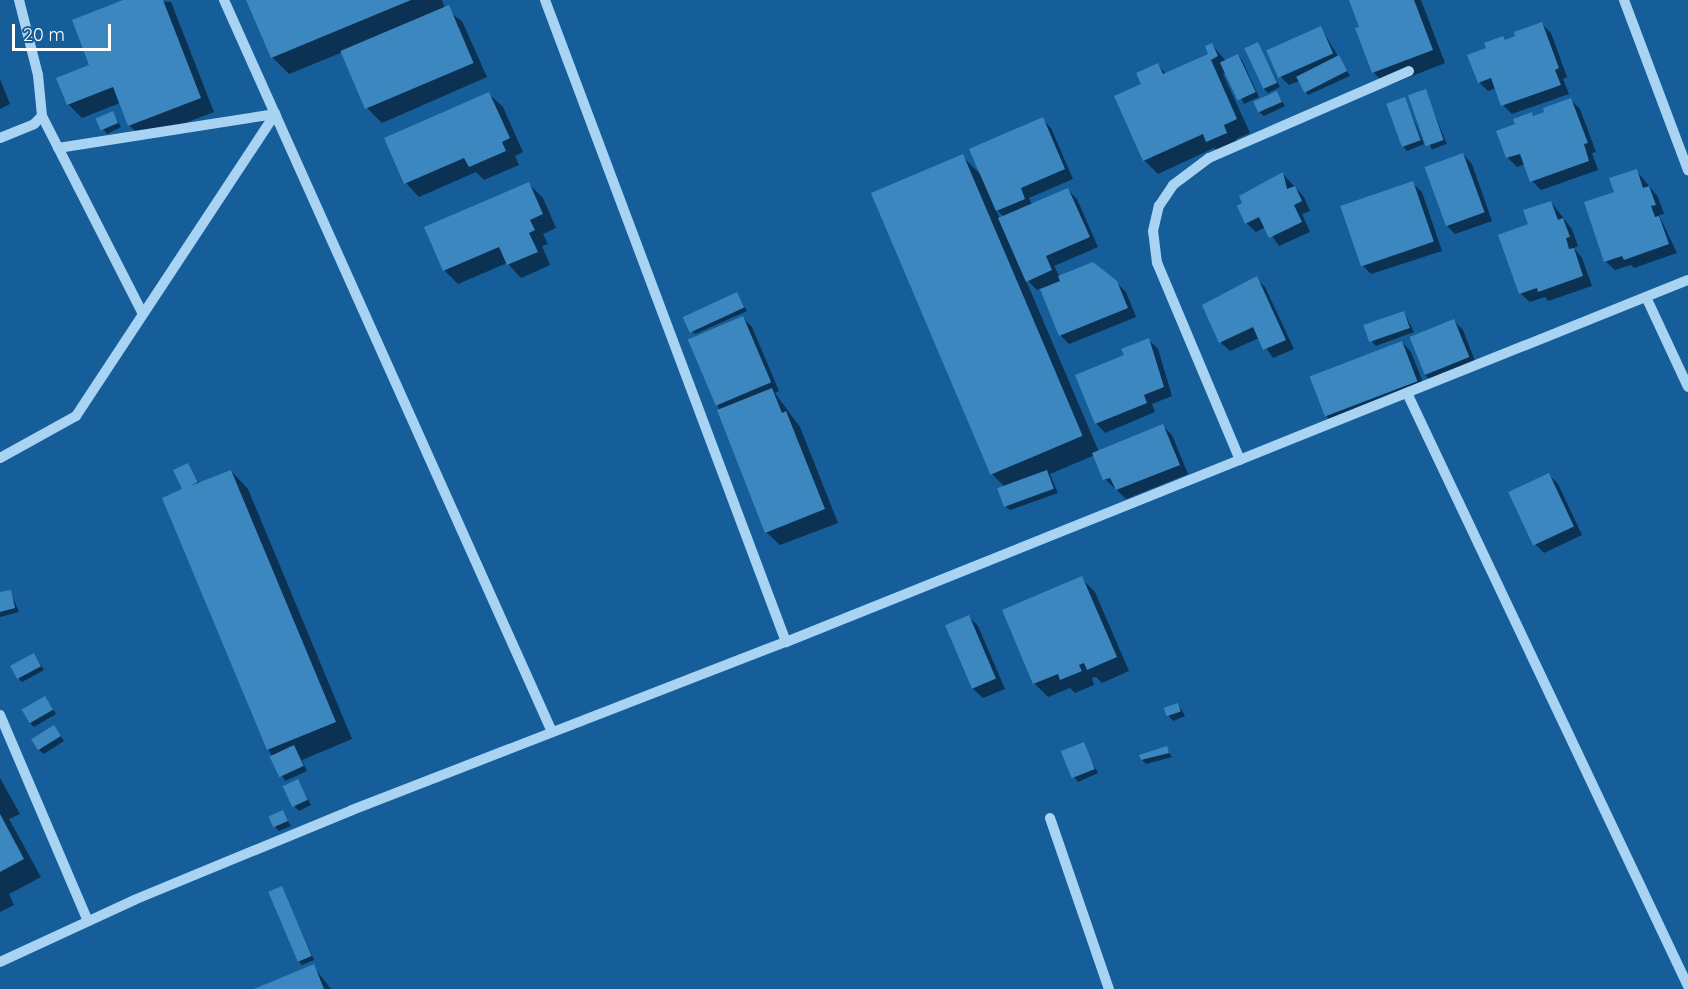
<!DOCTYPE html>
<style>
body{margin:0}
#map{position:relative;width:1688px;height:989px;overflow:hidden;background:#155e9a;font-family:Quicksand,sans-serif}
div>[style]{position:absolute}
.shadow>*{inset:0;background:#0007;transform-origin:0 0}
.building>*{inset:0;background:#3d87c1;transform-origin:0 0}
.minor>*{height:10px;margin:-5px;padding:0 5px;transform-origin:5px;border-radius:5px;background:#a9d3f3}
span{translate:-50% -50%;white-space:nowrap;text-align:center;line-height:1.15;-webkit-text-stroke:6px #155e9a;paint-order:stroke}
.scale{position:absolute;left:12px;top:24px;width:99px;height:27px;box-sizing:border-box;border:3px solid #fff;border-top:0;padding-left:8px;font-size:18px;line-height:21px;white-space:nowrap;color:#fff;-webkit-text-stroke:4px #155e9a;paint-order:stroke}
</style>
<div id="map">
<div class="shadow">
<div style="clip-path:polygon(128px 0,171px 2px,214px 112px,143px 139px,129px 125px,120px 103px,82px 118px,68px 104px)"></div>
<div style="clip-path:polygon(248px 0,442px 0,445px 9px,462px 21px,487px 77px,382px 123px,368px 109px,343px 52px,289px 74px,272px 57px)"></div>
<div style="clip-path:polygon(1351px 0,1421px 0,1445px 63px,1387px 86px,1373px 72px)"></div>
<div style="clip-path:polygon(1542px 24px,1551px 33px,1567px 77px,1563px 79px,1569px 94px,1512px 114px,1503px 105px,1496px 88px,1488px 91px,1479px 82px,1488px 49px,1503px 38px,1506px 41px)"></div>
<div style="clip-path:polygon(1321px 28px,1350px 76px,1308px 95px,1299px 81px,1289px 85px,1280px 76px)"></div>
<div style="clip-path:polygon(1258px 44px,1280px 87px,1268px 93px,1264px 89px)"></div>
<div style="clip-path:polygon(1212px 45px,1226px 61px,1238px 55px,1242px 60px,1259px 97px,1244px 104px,1227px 72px,1223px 74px,1250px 133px,1236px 139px,1240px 147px,1221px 155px,1214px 148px,1158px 174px,1144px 160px,1143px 85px,1158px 65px,1166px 74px,1210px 54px)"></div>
<div style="clip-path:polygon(0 79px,10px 104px,0 109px)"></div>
<div style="left:1425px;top:90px;width:58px;height:16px;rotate:68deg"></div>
<div style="clip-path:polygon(1277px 93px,1285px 106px,1264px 116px,1259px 112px)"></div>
<div style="clip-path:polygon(489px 94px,503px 107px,523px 152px,515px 156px,519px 165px,484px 180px,476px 172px,419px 197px,406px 183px,386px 139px)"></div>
<div style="clip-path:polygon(1405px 99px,1424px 144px,1407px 151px,1403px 146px)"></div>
<div style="clip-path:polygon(1571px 100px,1580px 109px,1596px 152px,1592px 153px,1598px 170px,1541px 190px,1532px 181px,1525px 164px,1517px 167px,1508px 158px,1498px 132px,1517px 125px,1532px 114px,1535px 117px)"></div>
<div style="clip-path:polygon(113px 113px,121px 127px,107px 134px,103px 129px)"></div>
<div style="clip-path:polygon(evenodd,1042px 119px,1051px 128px,1073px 179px,1029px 198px,1032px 205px,1068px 190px,1077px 199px,1098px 247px,1054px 266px,1060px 277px,1116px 282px,1126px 292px,1136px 317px,1069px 344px,1060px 335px,1041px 288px,1037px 290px,1025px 278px,1099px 452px,1163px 426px,1172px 435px,1188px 474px,1126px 499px,1105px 479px,1095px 455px,1050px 474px,1058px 493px,1010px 510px,1005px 506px,1004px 486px,992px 474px,962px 156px,981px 175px,1042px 119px,995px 208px,1004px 217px,1000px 219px,995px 208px)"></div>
<div style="clip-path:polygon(1463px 154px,1472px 164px,1492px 221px,1455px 234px,1446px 225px,1426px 167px)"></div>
<div style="clip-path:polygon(1636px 170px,1658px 197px,1664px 214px,1659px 215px,1677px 253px,1634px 268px,1631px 265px,1615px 270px,1605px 261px)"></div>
<div style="clip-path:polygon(1283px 174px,1304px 197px,1310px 211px,1302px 214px,1310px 232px,1279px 246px,1266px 227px,1256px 232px,1246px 223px,1244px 204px)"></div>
<div style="clip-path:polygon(1412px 183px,1422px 192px,1442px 251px,1371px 274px,1362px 265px)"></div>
<div style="clip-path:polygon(529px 184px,543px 198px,556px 228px,543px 234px,548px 244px,542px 246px,550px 265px,521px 278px,507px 263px,458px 284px,444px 270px)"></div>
<div style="clip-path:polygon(1551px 202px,1572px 229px,1578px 246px,1574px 248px,1582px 258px,1592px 286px,1548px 301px,1545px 297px,1530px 302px,1520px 293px,1530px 225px)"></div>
<div style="clip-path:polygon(1256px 278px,1265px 287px,1294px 349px,1273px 358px,1259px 338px,1230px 351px,1220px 342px)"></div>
<div style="clip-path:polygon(736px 293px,747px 311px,695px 334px,690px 329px)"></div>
<div style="clip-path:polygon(1404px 312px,1414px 332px,1376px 346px,1372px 342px)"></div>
<div style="clip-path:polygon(743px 318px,752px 327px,779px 391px,775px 393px,800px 427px,838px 523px,780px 545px,766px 532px,717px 404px)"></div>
<div style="clip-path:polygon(1454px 321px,1463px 330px,1477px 366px,1433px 383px,1424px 374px)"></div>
<div style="clip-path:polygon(1149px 340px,1158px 349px,1172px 396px,1152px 404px,1155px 412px,1105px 433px,1096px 423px,1126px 356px)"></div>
<div style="clip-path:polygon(1402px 342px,1411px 352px,1426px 390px,1334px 424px,1325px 415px)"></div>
<div style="clip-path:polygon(188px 464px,200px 484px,231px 471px,248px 489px,352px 739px,302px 760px,307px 771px,285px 781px,268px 749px,185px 490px)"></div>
<div style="clip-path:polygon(1549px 475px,1558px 484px,1582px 535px,1544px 553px,1535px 544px)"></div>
<div style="clip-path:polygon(1081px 578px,1095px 592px,1129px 671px,1102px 683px,1096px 677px,1092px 678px,1094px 685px,1075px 693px,1070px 688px,1048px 697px,1034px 683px,1004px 611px)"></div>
<div style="clip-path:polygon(10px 591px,19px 612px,0 617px,0 594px)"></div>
<div style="clip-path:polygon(969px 617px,978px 626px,1005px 689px,983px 698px,973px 689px,947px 626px)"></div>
<div style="clip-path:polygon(34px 654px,44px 670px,22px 682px,18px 678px)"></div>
<div style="clip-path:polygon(45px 698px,56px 714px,34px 727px,30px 723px)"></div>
<div style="clip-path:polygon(1178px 704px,1185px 716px,1173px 721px,1169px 716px)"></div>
<div style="clip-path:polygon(54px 727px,64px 741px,44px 754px,39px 750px)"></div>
<div style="clip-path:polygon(1083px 744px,1098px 773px,1078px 782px,1074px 777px)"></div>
<div style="clip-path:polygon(1166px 748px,1172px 757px,1146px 764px,1142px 760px)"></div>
<div style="clip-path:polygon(0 778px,20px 814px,9px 819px,41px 877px,9px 894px,14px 905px,0 912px)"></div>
<div style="clip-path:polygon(298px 781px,311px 805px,299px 811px,295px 807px)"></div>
<div style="clip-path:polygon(282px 812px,291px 826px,279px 831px,275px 827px)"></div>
<div style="clip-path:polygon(282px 887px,314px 960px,302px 965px,298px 961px)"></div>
<div style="clip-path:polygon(313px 966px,331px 989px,258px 989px)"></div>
</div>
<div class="building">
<div style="clip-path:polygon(123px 0,163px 0,201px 98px,128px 126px,113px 87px,67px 105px,56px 78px,89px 65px,72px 20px)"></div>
<div style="clip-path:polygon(246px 0,411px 0,271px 58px)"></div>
<div style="clip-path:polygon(1349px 0,1414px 0,1433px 50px,1372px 73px,1355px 28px,1359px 27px)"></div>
<div style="left:449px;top:5px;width:63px;height:118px;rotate:67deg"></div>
<div style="clip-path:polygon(1542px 22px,1559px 68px,1555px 70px,1561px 85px,1501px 106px,1491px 78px,1478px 83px,1467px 55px,1486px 48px,1484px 43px,1503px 36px,1505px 40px,1515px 36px,1514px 32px)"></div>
<div style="left:1321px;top:26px;width:30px;height:60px;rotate:66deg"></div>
<div style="left:1258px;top:42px;width:45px;height:15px;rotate:65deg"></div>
<div style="clip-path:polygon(1212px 43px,1218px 56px,1211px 60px,1237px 119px,1224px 125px,1227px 133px,1206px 142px,1203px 134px,1143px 161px,1114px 96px,1141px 84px,1136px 73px,1158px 63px,1163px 74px,1208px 54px,1205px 46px)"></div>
<div style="left:1238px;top:54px;width:42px;height:20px;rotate:65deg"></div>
<div style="left:1339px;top:55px;width:18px;height:48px;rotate:63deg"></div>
<div style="left:1426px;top:89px;width:54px;height:19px;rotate:71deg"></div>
<div style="left:1277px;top:91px;width:12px;height:26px;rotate:66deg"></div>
<div style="clip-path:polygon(489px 92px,510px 138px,502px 142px,506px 151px,469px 167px,464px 158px,404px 184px,384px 138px)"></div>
<div style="left:1405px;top:97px;width:46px;height:20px;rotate:70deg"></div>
<div style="clip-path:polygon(1571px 98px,1588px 143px,1584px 144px,1589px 161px,1530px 182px,1520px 154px,1506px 158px,1496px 131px,1515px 124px,1513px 119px,1532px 112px,1533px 116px,1544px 112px,1543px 108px)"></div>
<div style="left:113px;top:111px;width:13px;height:19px;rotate:67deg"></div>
<div style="clip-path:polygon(1043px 117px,1065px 169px,1021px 188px,1025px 199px,996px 211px,969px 149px)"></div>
<div style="left:1463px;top:153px;width:63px;height:41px;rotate:70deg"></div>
<div style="left:963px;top:154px;width:306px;height:100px;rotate:67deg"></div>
<div style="clip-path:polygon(1637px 169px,1643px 188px,1649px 186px,1656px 205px,1651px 206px,1655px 217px,1659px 216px,1669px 244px,1624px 260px,1622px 256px,1604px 262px,1584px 202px,1614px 192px,1609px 178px)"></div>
<div style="clip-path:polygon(1283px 172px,1287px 189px,1295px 186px,1302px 201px,1294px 205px,1302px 222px,1269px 238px,1259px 217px,1245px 224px,1237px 206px,1242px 203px,1239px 196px)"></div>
<div style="left:1413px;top:181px;width:64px;height:77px;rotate:71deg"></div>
<div style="clip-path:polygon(529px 182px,543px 214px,530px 220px,535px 230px,529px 233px,538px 252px,507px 265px,499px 247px,443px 271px,424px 227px)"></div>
<div style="clip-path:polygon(1068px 188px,1090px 237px,1046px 256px,1052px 270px,1026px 282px,998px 218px)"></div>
<div style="clip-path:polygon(1551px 201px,1558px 220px,1563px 218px,1570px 237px,1566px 238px,1569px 249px,1574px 248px,1583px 276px,1538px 292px,1537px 288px,1519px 294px,1498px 235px,1528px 224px,1523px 210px)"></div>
<div style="clip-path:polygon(1093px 262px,1117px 281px,1128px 308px,1059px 336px,1040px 289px,1060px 281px,1058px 276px)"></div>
<div style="clip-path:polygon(1257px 276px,1286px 340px,1263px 350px,1253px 327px,1219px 343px,1202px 305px)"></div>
<div style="left:737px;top:292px;width:17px;height:60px;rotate:65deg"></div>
<div style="left:1404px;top:311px;width:18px;height:43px;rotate:71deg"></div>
<div style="left:743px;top:316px;width:72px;height:60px;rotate:67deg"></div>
<div style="left:1454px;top:319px;width:41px;height:48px;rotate:68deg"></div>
<div style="clip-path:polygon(1149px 338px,1164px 387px,1144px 395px,1147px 403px,1095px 424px,1075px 375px,1124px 355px,1121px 349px)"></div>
<div style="left:1402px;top:341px;width:43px;height:99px;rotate:69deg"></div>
<div style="clip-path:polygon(772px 388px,782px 413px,786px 411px,825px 509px,765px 533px,717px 410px)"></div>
<div style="clip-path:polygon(1163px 424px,1180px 465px,1116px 490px,1110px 478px,1103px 480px,1092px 453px)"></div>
<div style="clip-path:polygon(188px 463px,198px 482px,190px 486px,231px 470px,336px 722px,267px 750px,162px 498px,182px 489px,173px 470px)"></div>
<div style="left:1047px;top:470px;width:20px;height:53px;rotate:70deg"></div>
<div style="left:1549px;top:473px;width:59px;height:45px;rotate:65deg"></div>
<div style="clip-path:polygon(1082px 576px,1117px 657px,1087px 670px,1084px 663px,1079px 665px,1082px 671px,1060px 680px,1058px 674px,1033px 684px,1002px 610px)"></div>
<div style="clip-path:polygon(11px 590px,15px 608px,0 612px,0 592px)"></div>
<div style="left:969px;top:615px;width:69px;height:26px;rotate:67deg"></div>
<div style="left:34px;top:653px;width:15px;height:27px;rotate:62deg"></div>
<div style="left:45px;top:696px;width:16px;height:27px;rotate:60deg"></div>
<div style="left:1178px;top:703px;width:9px;height:15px;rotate:72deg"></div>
<div style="left:54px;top:725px;width:13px;height:27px;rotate:58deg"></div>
<div style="left:1084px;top:742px;width:29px;height:25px;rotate:68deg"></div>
<div style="left:294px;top:745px;width:23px;height:27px;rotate:65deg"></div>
<div style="clip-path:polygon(1167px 746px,1169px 753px,1141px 760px,1139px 755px)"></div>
<div style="left:298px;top:779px;width:23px;height:17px;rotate:65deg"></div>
<div style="left:283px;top:810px;width:12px;height:16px;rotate:66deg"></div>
<div style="clip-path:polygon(0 814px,24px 859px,0 872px)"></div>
<div style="left:282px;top:886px;width:76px;height:15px;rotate:67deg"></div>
<div style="clip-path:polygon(314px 964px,324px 989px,254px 989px)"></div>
</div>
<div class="minor">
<div style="left:19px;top:0;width:77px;rotate:75.8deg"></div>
<div style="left:38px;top:75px;width:41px;rotate:84.4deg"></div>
<div style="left:42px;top:116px;width:220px;rotate:63deg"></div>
<div style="left:224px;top:0;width:802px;rotate:65.86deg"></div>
<div style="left:545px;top:0;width:686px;rotate:69.42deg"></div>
<div style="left:1624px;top:0;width:182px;rotate:69.4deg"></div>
<div style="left:0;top:138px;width:37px;rotate:-22deg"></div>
<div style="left:34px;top:124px;width:11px;rotate:-45deg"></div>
<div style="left:58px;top:148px;width:220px;rotate:-8.9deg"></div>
<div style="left:1646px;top:297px;width:99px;rotate:65deg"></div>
<div style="left:1407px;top:393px;width:656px;rotate:64.65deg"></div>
<div style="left:0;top:458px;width:87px;rotate:-28.9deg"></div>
<div style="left:76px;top:416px;width:362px;rotate:-56.6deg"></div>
<div style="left:1240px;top:460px;width:214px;rotate:-112.8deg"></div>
<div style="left:1157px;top:263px;width:32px;rotate:-97deg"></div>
<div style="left:1153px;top:231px;width:26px;rotate:-77deg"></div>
<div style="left:1159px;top:206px;width:25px;rotate:-56deg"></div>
<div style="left:1173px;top:185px;width:45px;rotate:-36.9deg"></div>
<div style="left:1209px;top:158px;width:218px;rotate:-23.5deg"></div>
<div style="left:0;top:715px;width:224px;rotate:66.9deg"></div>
<div style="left:1050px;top:818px;width:181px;rotate:71deg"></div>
<div style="left:0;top:962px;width:148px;rotate:-24.8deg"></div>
<div style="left:134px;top:900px;width:236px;rotate:-22.4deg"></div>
<div style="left:352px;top:810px;width:465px;rotate:-21.2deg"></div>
<div style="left:786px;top:642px;width:972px;rotate:-21.87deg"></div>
</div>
<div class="scale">20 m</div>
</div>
